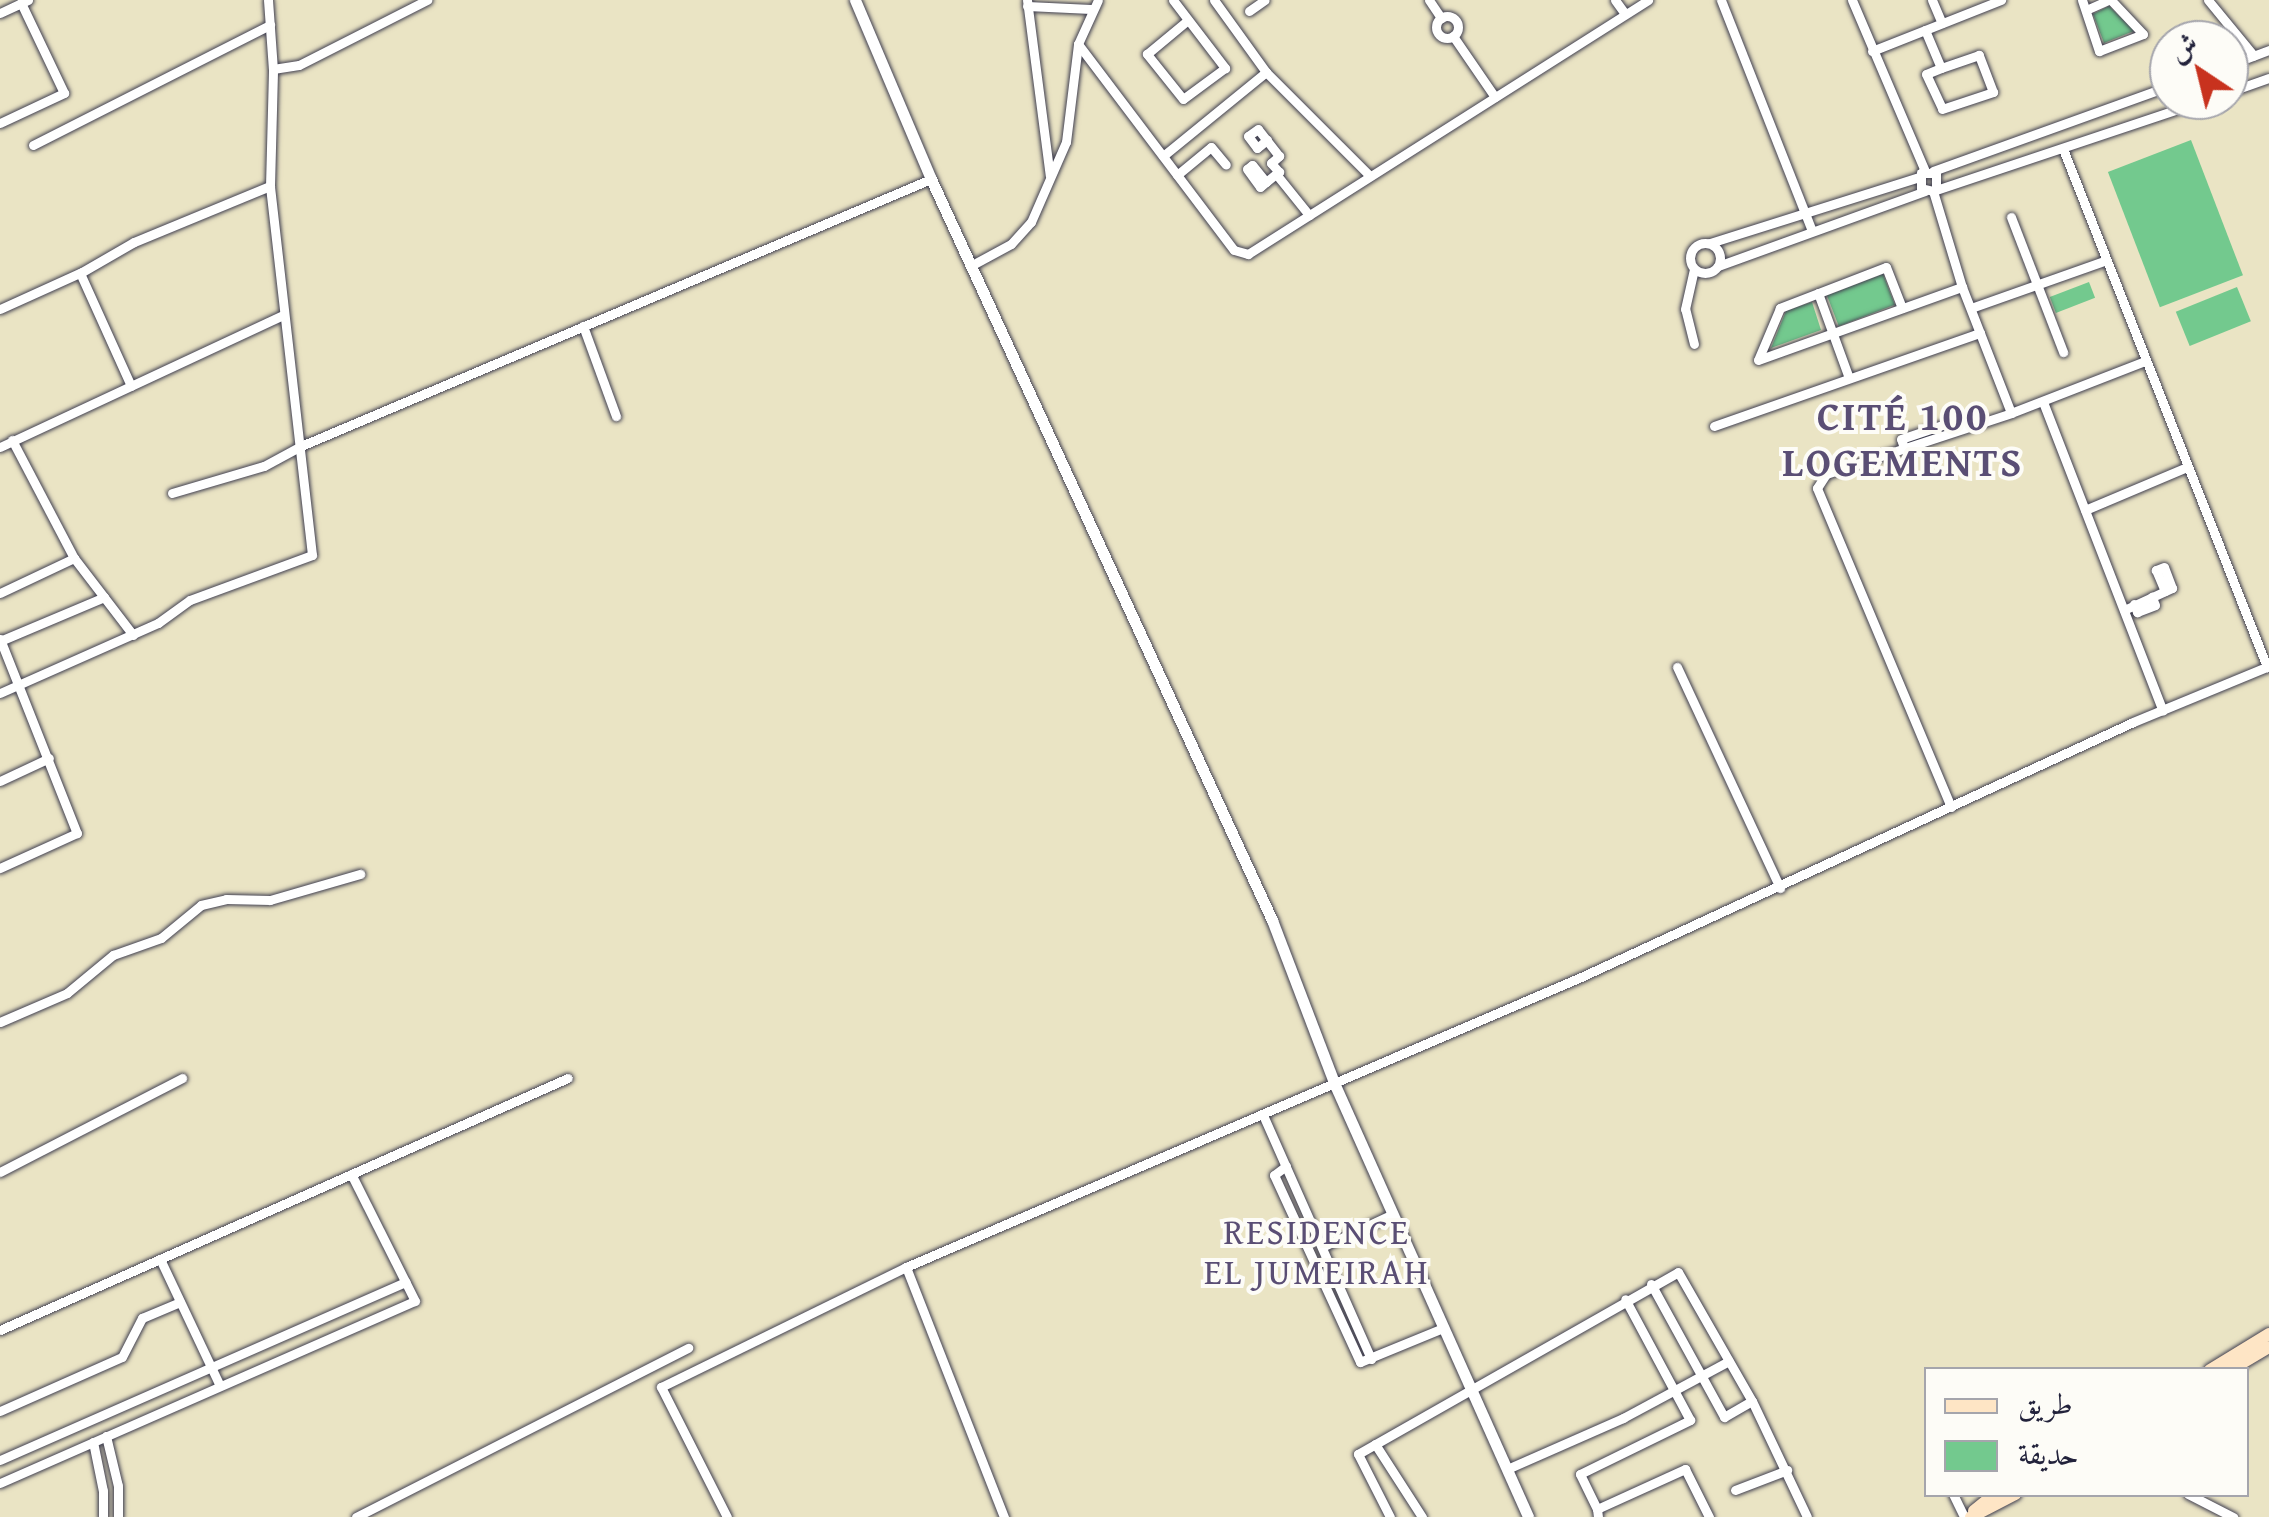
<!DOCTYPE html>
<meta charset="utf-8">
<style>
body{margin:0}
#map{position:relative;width:2269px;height:1517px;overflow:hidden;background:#eae4c4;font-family:"Gentium Book Plus",Amiri,serif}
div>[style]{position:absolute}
.green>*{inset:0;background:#73c98e;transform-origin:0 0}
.roads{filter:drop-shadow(0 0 2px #403f50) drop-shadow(0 0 2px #403f50)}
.minor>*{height:9px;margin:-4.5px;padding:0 4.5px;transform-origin:4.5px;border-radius:4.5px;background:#fff}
.minor>.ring{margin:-4.5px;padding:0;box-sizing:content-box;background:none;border:9px solid #fff;border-radius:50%}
.tertiary>*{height:11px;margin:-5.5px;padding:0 5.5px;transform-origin:5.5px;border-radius:5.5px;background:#fff}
.secondary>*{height:12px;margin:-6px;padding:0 6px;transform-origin:6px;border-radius:6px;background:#fee5c5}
span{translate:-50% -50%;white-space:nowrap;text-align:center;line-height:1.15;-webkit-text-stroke:8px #fdfcf7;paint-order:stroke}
.quarter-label{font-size:35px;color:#5a4e74;letter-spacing:2.5px}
.district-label{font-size:40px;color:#5a4e74;font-weight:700;letter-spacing:2.5px}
.legend{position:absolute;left:1924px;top:1367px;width:325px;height:130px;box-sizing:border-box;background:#fdfcf7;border:2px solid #a5a5ac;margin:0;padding:12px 18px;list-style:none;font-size:30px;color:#22223b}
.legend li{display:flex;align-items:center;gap:20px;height:50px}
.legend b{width:50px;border:2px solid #a5a5ac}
.north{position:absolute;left:2149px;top:20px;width:100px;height:100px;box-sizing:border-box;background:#fdfcf7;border:2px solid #a5a5ac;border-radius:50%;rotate:325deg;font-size:28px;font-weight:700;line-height:40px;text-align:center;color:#22223b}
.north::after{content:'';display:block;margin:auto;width:35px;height:45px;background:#c8321e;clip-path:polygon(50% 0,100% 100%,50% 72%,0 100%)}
</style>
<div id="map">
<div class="green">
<div style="clip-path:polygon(2109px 6px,2134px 31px,2104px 43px,2093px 14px)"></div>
<div style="left:2191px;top:140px;width:145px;height:89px;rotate:69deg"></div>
<div style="left:1883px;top:274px;width:33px;height:60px;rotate:69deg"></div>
<div style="left:2089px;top:282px;width:17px;height:42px;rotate:69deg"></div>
<div style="left:2237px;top:287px;width:37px;height:66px;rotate:68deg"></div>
<div style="clip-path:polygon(1812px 302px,1821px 330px,1771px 348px,1786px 311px)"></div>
</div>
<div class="roads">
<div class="minor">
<div style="left:268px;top:0;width:69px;rotate:85.9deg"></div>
<div style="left:273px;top:69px;width:26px;rotate:-9deg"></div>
<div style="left:299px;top:65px;width:144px;rotate:-26.9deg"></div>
<div style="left:1027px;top:0;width:177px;rotate:82.6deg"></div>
<div style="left:1173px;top:0;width:86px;rotate:52.6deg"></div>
<div style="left:1225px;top:68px;width:52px;rotate:143.6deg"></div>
<div style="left:1183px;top:99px;width:58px;rotate:-128.7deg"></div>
<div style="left:1147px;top:54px;width:53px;rotate:-39.7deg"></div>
<div style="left:1214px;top:0;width:89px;rotate:54.2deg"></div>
<div style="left:1266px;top:72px;width:147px;rotate:45deg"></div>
<div style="left:1429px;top:0;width:22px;rotate:56deg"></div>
<div style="left:1615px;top:0;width:17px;rotate:54deg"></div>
<div style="left:1721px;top:0;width:248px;rotate:68.5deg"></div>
<div style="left:1852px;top:0;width:186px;rotate:66.9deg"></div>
<div style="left:1932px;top:0;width:25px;rotate:67deg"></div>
<div style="left:2082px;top:0;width:54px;rotate:71.6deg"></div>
<div style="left:2099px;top:51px;width:47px;rotate:-21.1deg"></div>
<div style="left:2143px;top:34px;width:47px;rotate:-133.3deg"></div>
<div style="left:2208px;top:0;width:72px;rotate:50.6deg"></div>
<div style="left:1027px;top:6px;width:64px;rotate:2.7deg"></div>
<div style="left:2086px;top:10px;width:24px;rotate:-24deg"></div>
<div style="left:1249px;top:11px;width:19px;rotate:-35deg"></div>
<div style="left:0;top:13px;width:31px;rotate:-25deg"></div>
<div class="ring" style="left:1436px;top:16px;width:13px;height:13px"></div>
<div style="left:1925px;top:30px;width:41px;rotate:67.2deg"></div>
<div style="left:1941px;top:68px;width:16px;rotate:158deg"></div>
<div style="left:1926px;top:74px;width:38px;rotate:65deg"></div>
<div style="left:1942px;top:109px;width:54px;rotate:-18.4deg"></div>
<div style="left:1993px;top:92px;width:40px;rotate:-111deg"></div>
<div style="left:1979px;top:55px;width:40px;rotate:161.1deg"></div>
<div style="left:1453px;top:36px;width:74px;rotate:55.5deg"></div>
<div style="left:1078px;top:44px;width:258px;rotate:52.9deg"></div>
<div style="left:1234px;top:250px;width:15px;rotate:16deg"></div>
<div style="left:1248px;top:254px;width:474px;rotate:-32.4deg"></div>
<div style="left:1872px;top:51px;width:139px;rotate:-21.6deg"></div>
<div style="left:2229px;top:65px;width:43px;rotate:-20.6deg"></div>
<div style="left:2229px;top:92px;width:42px;rotate:-19.3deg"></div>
<div style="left:0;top:123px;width:71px;rotate:-25.1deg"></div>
<div style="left:64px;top:93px;width:100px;rotate:-115.5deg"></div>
<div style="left:33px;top:145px;width:266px;rotate:-26.9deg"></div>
<div style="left:2063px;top:149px;width:557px;rotate:68.5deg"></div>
<div style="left:1163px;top:156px;width:133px;rotate:-39.2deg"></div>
<div style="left:1933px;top:171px;width:251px;rotate:-19.8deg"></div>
<div style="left:1276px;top:174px;width:53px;rotate:51.2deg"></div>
<div style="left:1177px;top:175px;width:44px;rotate:-39.5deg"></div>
<div style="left:1211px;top:147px;width:23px;rotate:50deg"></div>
<div style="left:1266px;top:182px;width:22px;rotate:-129deg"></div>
<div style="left:1252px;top:165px;width:6px;rotate:141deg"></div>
<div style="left:1247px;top:169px;width:22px;rotate:54deg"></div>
<div style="left:1260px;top:187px;width:8px;rotate:-40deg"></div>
<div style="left:1266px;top:182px;width:13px;rotate:-39deg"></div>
<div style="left:1276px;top:174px;width:4px;rotate:-34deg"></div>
<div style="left:1279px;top:172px;width:12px;rotate:-132deg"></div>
<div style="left:1271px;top:163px;width:11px;rotate:-41deg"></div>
<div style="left:1279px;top:156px;width:34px;rotate:-128deg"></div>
<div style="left:1258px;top:129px;width:12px;rotate:145deg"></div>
<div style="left:1248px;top:136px;width:15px;rotate:53deg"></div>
<div style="left:1257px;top:148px;width:13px;rotate:-39deg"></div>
<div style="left:1936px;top:188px;width:15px;rotate:-90deg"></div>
<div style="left:1936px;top:173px;width:15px;rotate:180deg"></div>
<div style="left:1921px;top:173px;width:15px;rotate:90deg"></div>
<div style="left:1921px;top:188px;width:12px;rotate:14deg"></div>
<div style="left:1933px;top:191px;width:287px;rotate:-18.5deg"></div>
<div style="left:1933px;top:191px;width:100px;rotate:73.2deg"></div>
<div style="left:1962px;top:287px;width:135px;rotate:68.7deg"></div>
<div style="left:2011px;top:413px;width:144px;rotate:-21.2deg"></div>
<div style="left:2011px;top:217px;width:145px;rotate:68.9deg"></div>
<div class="ring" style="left:1690px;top:243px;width:21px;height:21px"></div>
<div style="left:1710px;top:243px;width:219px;rotate:-17.5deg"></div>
<div style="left:974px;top:264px;width:42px;rotate:-28.4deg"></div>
<div style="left:1011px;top:244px;width:30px;rotate:-48deg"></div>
<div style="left:1031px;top:222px;width:87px;rotate:-66.4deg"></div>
<div style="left:1066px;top:142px;width:99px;rotate:-83deg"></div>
<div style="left:1078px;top:44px;width:48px;rotate:-65.6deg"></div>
<div style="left:1718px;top:266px;width:220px;rotate:-19.9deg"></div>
<div style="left:80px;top:273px;width:124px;rotate:65.7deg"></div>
<div style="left:1818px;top:293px;width:90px;rotate:70deg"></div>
<div style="left:1902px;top:308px;width:44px;rotate:-111.3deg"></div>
<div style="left:1886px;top:267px;width:114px;rotate:158.9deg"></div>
<div style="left:1780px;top:308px;width:56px;rotate:112.9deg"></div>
<div style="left:1758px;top:360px;width:217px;rotate:-19.7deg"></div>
<div style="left:1971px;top:308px;width:141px;rotate:-19.5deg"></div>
<div style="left:0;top:309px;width:90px;rotate:-24.3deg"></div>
<div style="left:82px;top:272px;width:60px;rotate:-30deg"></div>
<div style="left:134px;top:242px;width:147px;rotate:-22.4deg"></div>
<div style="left:583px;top:326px;width:96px;rotate:69.9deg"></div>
<div style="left:1694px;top:344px;width:36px;rotate:-104deg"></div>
<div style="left:1685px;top:309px;width:41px;rotate:-77.3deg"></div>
<div style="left:2043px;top:402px;width:331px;rotate:68.8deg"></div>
<div style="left:1714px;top:426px;width:282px;rotate:-19.3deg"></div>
<div style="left:12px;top:440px;width:133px;rotate:62.3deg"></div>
<div style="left:74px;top:558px;width:97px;rotate:52.5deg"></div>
<div style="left:0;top:447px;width:312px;rotate:-25deg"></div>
<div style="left:1904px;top:448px;width:9px;rotate:-108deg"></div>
<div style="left:1901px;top:439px;width:50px;rotate:-18.8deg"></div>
<div style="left:1948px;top:423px;width:9px;rotate:72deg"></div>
<div style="left:172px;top:493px;width:96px;rotate:-16.4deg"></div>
<div style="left:264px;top:466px;width:42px;rotate:-28.4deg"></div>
<div style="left:301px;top:446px;width:684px;rotate:-22.97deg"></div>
<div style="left:2085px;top:510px;width:111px;rotate:-22.9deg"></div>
<div style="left:0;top:593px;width:82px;rotate:-25.3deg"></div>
<div style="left:2134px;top:604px;width:9px;rotate:69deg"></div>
<div style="left:2137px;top:612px;width:19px;rotate:-21deg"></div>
<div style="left:2155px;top:605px;width:9px;rotate:-111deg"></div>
<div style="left:2124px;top:610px;width:53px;rotate:-24.6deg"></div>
<div style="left:2172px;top:588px;width:22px;rotate:-111deg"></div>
<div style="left:2164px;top:567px;width:9px;rotate:159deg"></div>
<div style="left:2156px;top:570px;width:23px;rotate:67deg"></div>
<div style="left:0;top:639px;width:209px;rotate:68.4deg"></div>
<div style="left:77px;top:833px;width:85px;rotate:155.6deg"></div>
<div style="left:0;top:641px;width:113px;rotate:-22.9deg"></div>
<div style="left:1677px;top:667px;width:244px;rotate:65deg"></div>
<div style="left:0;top:693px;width:173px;rotate:-23.9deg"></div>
<div style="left:158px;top:623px;width:39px;rotate:-36deg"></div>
<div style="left:190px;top:600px;width:130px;rotate:-20.2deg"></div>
<div style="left:312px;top:555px;width:371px;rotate:-96.5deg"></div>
<div style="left:270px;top:186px;width:117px;rotate:-88.5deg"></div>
<div style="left:0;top:781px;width:54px;rotate:-25.1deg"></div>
<div style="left:1951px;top:807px;width:346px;rotate:-112.8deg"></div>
<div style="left:1817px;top:488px;width:17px;rotate:-57deg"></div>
<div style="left:1826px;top:474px;width:195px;rotate:-18.2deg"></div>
<div style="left:0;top:1022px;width:73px;rotate:-23.4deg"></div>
<div style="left:67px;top:993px;width:60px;rotate:-39.6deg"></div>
<div style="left:113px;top:955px;width:51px;rotate:-19.5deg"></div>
<div style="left:161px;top:938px;width:52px;rotate:-39.5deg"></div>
<div style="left:201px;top:905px;width:26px;rotate:-13deg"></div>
<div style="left:226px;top:899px;width:44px;rotate:1.3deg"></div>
<div style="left:270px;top:900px;width:94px;rotate:-16.1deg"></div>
<div style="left:1263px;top:1115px;width:267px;rotate:66.1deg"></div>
<div style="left:1286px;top:1166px;width:15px;rotate:143deg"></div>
<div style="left:1274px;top:1175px;width:206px;rotate:65.3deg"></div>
<div style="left:1360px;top:1362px;width:90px;rotate:-22.3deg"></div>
<div style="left:0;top:1172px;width:205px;rotate:-27.3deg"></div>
<div style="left:1322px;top:1247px;width:78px;rotate:-24.9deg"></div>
<div style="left:160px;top:1259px;width:140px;rotate:64.7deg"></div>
<div style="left:906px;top:1267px;width:269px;rotate:68.6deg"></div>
<div style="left:1651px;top:1284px;width:152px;rotate:61.2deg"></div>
<div style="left:1724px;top:1417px;width:32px;rotate:-30deg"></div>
<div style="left:0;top:1330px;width:621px;rotate:-23.93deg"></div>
<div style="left:0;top:1411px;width:133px;rotate:-23.9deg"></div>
<div style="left:122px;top:1357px;width:44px;rotate:-62.9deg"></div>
<div style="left:142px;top:1318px;width:41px;rotate:-22.8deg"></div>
<div style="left:106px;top:1436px;width:51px;rotate:76.5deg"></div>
<div style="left:118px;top:1486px;width:31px;rotate:90deg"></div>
<div style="left:93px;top:1442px;width:50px;rotate:78.5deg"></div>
<div style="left:103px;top:1491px;width:26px;rotate:90deg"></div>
<div style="left:1375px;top:1444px;width:87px;rotate:57.2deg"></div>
<div style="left:0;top:1460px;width:443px;rotate:-23.7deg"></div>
<div style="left:1507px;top:1469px;width:127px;rotate:-23.7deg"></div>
<div style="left:1623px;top:1418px;width:120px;rotate:-28.3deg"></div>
<div style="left:0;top:1483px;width:453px;rotate:-23.7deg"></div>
<div style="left:415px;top:1301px;width:142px;rotate:-116.7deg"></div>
<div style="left:1735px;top:1490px;width:56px;rotate:-21deg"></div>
<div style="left:1953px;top:1494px;width:25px;rotate:64deg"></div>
<div style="left:2188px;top:1494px;width:51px;rotate:27.1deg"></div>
<div style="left:1597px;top:1509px;width:39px;rotate:-116deg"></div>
<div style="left:1580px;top:1474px;width:123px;rotate:-26.1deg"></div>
<div style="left:1690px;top:1420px;width:137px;rotate:-118.2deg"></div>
<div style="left:356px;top:1517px;width:373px;rotate:-27deg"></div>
<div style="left:727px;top:1517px;width:146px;rotate:-116.9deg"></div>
<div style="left:661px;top:1387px;width:273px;rotate:-26.1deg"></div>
<div style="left:906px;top:1267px;width:735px;rotate:-23.25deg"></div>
<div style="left:1581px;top:977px;width:608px;rotate:-24.79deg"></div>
<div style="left:2133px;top:722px;width:147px;rotate:-22.4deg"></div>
<div style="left:1390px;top:1517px;width:71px;rotate:-116.9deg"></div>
<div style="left:1358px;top:1454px;width:368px;rotate:-29.6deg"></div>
<div style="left:1678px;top:1272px;width:149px;rotate:60.2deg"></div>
<div style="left:1752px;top:1401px;width:128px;rotate:64.6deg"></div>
<div style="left:1598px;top:1517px;width:8px;rotate:-97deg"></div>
<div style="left:1597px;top:1509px;width:97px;rotate:-24.4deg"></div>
<div style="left:1685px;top:1469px;width:54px;rotate:63.4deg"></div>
</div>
<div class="tertiary">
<div style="left:855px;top:0;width:194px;rotate:67deg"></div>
<div style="left:931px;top:179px;width:816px;rotate:65.29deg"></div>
<div style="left:1272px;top:920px;width:177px;rotate:69.1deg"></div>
<div style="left:1335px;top:1085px;width:473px;rotate:65.9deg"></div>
</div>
<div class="secondary">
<div style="left:2210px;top:1370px;width:69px;rotate:-31.4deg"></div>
<div style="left:2230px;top:1370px;width:45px;rotate:-30.5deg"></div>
<div style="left:1974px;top:1511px;width:27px;rotate:-39deg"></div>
<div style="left:1971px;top:1517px;width:50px;rotate:-27.6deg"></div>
</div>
</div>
<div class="quarter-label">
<span style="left:1317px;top:1252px">RESIDENCE<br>EL JUMEIRAH</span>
</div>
<div class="district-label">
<span style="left:1903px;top:439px">CITÉ 100<br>LOGEMENTS</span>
</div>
<ul class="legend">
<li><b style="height:12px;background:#fee5c5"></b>طريق</li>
<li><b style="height:28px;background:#73c98e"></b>حديقة</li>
</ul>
<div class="north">ش</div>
</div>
